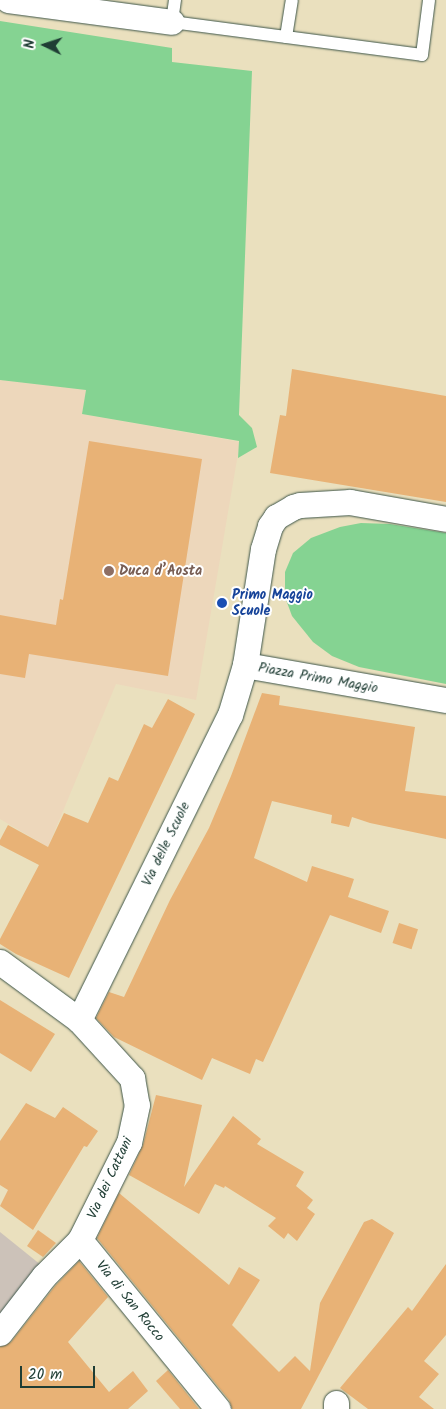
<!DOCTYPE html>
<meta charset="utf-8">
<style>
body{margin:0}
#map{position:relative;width:446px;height:1409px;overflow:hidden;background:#eae0be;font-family:Kalam,sans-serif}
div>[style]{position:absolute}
.built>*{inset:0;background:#edd7bb}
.industrial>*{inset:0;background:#ccc2b9}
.green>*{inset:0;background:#85d392}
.building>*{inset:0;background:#e8b276;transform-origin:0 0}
.roads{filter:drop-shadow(0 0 1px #3d5549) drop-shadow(0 0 1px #3d5549)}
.service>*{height:12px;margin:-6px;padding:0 6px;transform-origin:6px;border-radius:6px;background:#fff}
.minor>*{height:25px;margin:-12.5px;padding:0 12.5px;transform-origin:12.5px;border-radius:12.5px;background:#fff}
.dots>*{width:14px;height:14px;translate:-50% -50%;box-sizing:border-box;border:2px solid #fff;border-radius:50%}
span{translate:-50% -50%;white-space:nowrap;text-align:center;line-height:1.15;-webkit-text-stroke:4px #fff;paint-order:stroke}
.education-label{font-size:14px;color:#785e54;font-weight:700}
.left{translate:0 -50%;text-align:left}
.transit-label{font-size:14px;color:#164399;font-weight:700}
.street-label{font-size:14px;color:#1f3d34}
.north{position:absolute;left:20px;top:20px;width:50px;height:50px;-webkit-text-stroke:4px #fff;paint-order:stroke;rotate:274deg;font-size:14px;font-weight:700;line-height:20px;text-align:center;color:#1f3d34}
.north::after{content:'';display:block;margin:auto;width:18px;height:22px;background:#1f3d34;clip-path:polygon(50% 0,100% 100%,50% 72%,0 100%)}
.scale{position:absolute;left:20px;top:1366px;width:75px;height:22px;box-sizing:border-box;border:2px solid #1f3d34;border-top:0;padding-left:6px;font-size:15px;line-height:18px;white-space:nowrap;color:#1f3d34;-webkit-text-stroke:4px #fff;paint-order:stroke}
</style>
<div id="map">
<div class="built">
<div style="clip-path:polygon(0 380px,86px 390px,82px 414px,240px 442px,196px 700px,116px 684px,48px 847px,0 819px)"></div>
</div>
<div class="industrial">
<div style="clip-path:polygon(0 1232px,41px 1265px,0 1321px)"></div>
</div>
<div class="green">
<div style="clip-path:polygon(0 21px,172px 48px,172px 62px,252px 71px,239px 415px,252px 428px,257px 447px,238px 458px,239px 441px,82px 414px,86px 390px,0 380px)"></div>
<div style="clip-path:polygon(361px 523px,390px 524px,446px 533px,446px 684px,359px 667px,332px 656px,313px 642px,292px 616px,285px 597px,285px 572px,293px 553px,311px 538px,340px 527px)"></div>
</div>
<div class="building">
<div style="clip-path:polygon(292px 369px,446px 396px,446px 502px,270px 473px,280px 415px,286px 416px)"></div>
<div style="clip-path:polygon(89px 441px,202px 459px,168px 676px,29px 654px,25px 678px,0 674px,0 615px,56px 625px,60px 599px,63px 600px)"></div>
<div style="clip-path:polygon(262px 693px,280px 696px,279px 705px,415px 727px,405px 791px,446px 796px,446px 839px,370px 823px,352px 817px,349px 827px,331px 823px,332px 815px,272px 801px,254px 858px,307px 882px,312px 866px,354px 879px,348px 897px,389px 911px,381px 933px,330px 915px,263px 1062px,256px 1059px,250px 1074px,212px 1058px,202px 1080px,114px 1037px,96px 1018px,109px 992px,124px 997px,170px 900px,209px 828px,231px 776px)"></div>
<div style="clip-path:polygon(168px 699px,195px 714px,69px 978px,16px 954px,0 944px,0 939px,39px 865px,0 845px,0 840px,8px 825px,48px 847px,64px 813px,88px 823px,109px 777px,118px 781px,144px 724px,152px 728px)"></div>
<div style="left:399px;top:923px;width:20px;height:21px;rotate:18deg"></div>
<div style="clip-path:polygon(0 1000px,55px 1034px,31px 1072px,0 1053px)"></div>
<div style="clip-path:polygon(156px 1095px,202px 1105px,184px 1187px,233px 1116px,261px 1139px,257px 1144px,304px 1172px,296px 1186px,313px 1200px,307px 1208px,315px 1214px,297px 1241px,288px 1233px,284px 1239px,268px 1226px,276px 1218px,225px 1186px,224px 1188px,215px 1184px,199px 1214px,129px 1175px,143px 1145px)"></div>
<div style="clip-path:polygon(26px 1103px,55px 1118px,63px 1107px,98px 1131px,87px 1147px,84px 1146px,33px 1230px,0 1206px,8px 1190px,0 1185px,0 1141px)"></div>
<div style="clip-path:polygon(119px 1193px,229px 1285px,239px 1267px,260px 1280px,232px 1325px,279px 1372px,295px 1356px,310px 1371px,320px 1303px,364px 1222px,372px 1219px,394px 1233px,301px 1409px,232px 1409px,229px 1400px,97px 1238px)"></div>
<div style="clip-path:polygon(38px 1230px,56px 1243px,43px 1257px,27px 1246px)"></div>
<div style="clip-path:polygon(79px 1261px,108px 1297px,68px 1342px,109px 1392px,133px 1371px,148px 1391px,128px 1409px,0 1409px,0 1347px,11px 1342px,55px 1286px)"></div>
<div style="clip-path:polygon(446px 1264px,446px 1335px,424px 1361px,439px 1374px,419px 1397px,434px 1409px,368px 1409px,340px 1388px,408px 1307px,412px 1311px)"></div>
<div style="clip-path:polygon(168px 1370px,199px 1409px,180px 1409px,156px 1381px)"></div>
</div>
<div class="roads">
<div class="service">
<div style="left:175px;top:0;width:22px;rotate:98deg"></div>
<div style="left:172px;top:22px;width:252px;rotate:7.5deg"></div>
<div style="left:422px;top:55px;width:55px;rotate:-82.7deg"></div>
<div style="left:286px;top:37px;width:37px;rotate:-81deg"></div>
</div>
<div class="minor">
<div style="left:8px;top:0;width:165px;rotate:7.6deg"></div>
<div style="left:245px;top:665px;width:204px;rotate:9.9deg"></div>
<div style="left:0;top:962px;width:98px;rotate:36.3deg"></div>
<div style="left:79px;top:1020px;width:79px;rotate:47.6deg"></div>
<div style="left:132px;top:1078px;width:27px;rotate:80deg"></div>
<div style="left:137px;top:1105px;width:38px;rotate:102deg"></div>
<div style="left:129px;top:1142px;width:110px;rotate:116.6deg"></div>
<div style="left:80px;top:1240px;width:51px;rotate:135deg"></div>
<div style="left:44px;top:1276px;width:72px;rotate:127.7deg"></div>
<div style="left:79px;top:1020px;width:340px;rotate:-63.7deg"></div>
<div style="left:230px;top:715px;width:52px;rotate:-73.3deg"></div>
<div style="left:245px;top:665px;width:117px;rotate:-81.2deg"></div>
<div style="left:263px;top:549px;width:24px;rotate:-73deg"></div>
<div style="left:270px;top:526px;width:11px;rotate:-56deg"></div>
<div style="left:276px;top:517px;width:20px;rotate:-30deg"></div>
<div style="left:293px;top:507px;width:7px;rotate:-16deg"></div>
<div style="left:300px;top:505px;width:50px;rotate:-3.4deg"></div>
<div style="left:350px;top:502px;width:97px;rotate:10deg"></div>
<div style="left:80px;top:1240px;width:218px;rotate:50.8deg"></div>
<div style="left:336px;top:1409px;width:6px;rotate:-90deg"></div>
</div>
</div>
<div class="dots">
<div style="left:109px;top:571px;background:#8d6e63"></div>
<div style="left:222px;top:603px;background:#1a4fb4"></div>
</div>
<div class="education-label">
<span class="left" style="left:119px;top:571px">Duca d’Aosta</span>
</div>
<div class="transit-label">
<span class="left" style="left:232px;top:603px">Primo Maggio<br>Scuole</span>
</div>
<div class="street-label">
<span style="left:318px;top:678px;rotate:10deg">Piazza Primo Maggio</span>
<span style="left:166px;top:844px;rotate:-64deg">Via delle Scuole</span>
<span style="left:110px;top:1178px;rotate:-65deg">Via dei Cattani</span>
<span style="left:130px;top:1301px;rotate:51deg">Via di San Rocco</span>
</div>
<div class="north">N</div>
<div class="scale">20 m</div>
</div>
